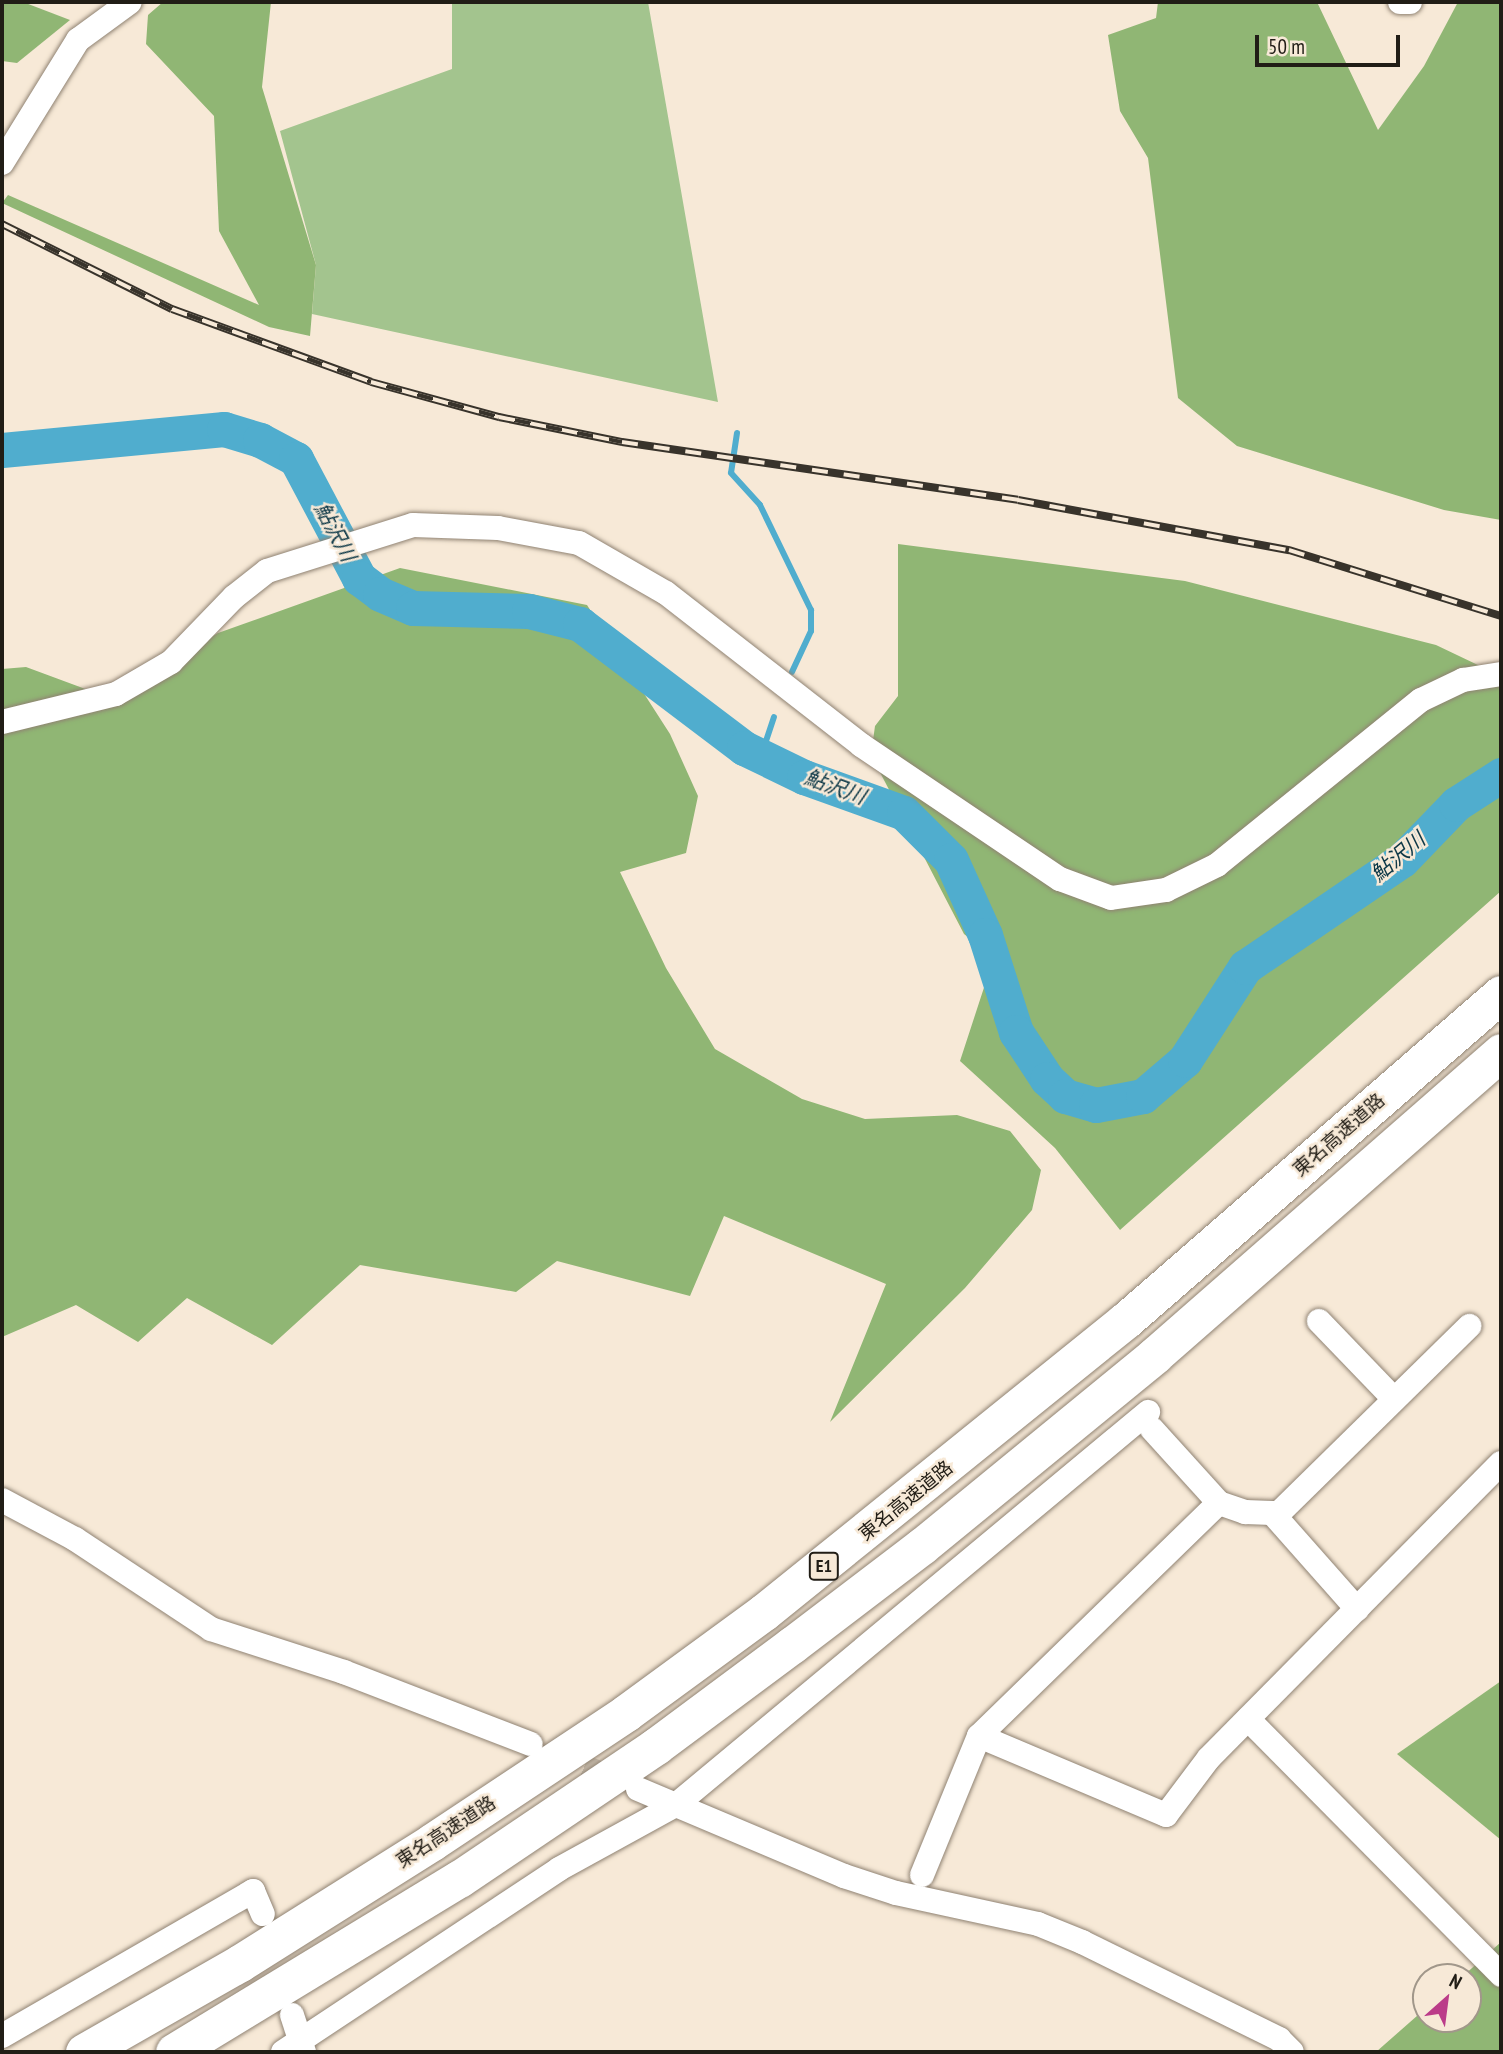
<!DOCTYPE html>
<meta charset="utf-8">
<style>
body{margin:0}
#map{position:relative;width:1503px;height:2054px;overflow:hidden;background:#f7e9d7;font-family:"PT Sans Narrow","Noto Sans JP",sans-serif}
div>[style]{position:absolute}
.green>*{inset:0;background:#a3c48e}
.forest>*{inset:0;background:#90b674}
.stream>*{height:6px;margin:-3px;padding:0 3px;transform-origin:3px;border-radius:3px;background:#50adce}
.river>*{height:35px;margin:-17.5px;padding:0 17.5px;transform-origin:17.5px;border-radius:17.5px;background:#50adce}
.minor-tunnel>*{height:24px;margin-top:-12px;transform-origin:0;background:repeating-linear-gradient(90deg,#ccc0b0 0 24px,transparent 0 36px)}
.roads{filter:drop-shadow(0 0 2px #8f8272) drop-shadow(0 0 2px #8f8272)}
.minor>*{height:24px;margin:-12px;padding:0 12px;transform-origin:12px;border-radius:12px;background:#fff}
.highway>*{height:37px;margin:-18.5px;padding:0 18.5px;transform-origin:18.5px;border-radius:18.5px;background:#fff}
.rail>*{height:8px;margin-top:-4px;transform-origin:0;background:repeating-linear-gradient(90deg,#f7e9d7 0 16px,#38332b 0 32px);box-sizing:border-box;border-block:2px solid #38332b}
span{translate:-50% -50%;white-space:nowrap;text-align:center;line-height:1.15;-webkit-text-stroke:5px #f7e9d7;paint-order:stroke}
.shield-label span{padding:2px 5px;background:#f7e9d7;border:2px solid;border-radius:5px;-webkit-text-stroke-width:0}
.shield-label{font-size:18px;color:#211d16;font-weight:700}
.street-label{font-size:19px;color:#211d16}
.water-label{font-size:21px;color:#0d3847;font-style:italic}
.frame{position:absolute;inset:0;border:4px solid #211d16;pointer-events:none}
.north{position:absolute;left:1412px;top:1963px;width:70px;height:70px;box-sizing:border-box;background:#f7e9d7;border:2px solid #a1978a;border-radius:50%;rotate:28deg;font-size:19px;font-weight:700;line-height:28px;text-align:center;color:#211d16}
.north::after{content:'';display:block;margin:auto;width:24px;height:32px;background:#bb3c89;clip-path:polygon(50% 0,100% 100%,50% 72%,0 100%)}
.scale{position:absolute;left:1255px;top:35px;width:145px;height:32px;box-sizing:border-box;border:4px solid #211d16;border-top:0;padding-left:9px;font-size:21px;line-height:24px;white-space:nowrap;color:#211d16;-webkit-text-stroke:5px #f7e9d7;paint-order:stroke}
</style>
<div id="map">
<div class="green">
<div style="clip-path:polygon(452px 2px,648px 2px,718px 402px,312px 314px,316px 265px,280px 131px,452px 69px)"></div>
</div>
<div class="forest">
<div style="clip-path:polygon(2px 2px,23px 2px,70px 20px,17px 63px,2px 61px)"></div>
<div style="clip-path:polygon(163px 2px,271px 2px,262px 87px,316px 265px,310px 336px,269px 327px,2px 203px,8px 195px,259px 305px,219px 231px,214px 116px,146px 44px,148px 15px)"></div>
<div style="clip-path:polygon(1158px 2px,1317px 2px,1378px 130px,1424px 66px,1458px 2px,1501px 2px,1501px 520px,1444px 510px,1237px 446px,1178px 398px,1148px 158px,1120px 111px,1108px 35px,1156px 18px)"></div>
<div style="clip-path:polygon(898px 544px,1185px 581px,1436px 645px,1501px 676px,1501px 891px,1120px 1230px,1055px 1148px,960px 1061px,994px 957px,964px 934px,871px 755px,875px 726px,898px 696px)"></div>
<div style="clip-path:polygon(400px 568px,587px 605px,670px 734px,698px 796px,686px 853px,620px 872px,666px 968px,715px 1049px,802px 1099px,865px 1119px,957px 1115px,1010px 1131px,1041px 1170px,1032px 1210px,965px 1288px,830px 1422px,886px 1284px,724px 1216px,690px 1296px,557px 1261px,516px 1292px,360px 1265px,272px 1345px,187px 1298px,138px 1342px,76px 1305px,2px 1337px,2px 669px,26px 667px,107px 697px,218px 633px)"></div>
<div style="clip-path:polygon(1501px 1681px,1501px 1840px,1397px 1754px)"></div>
<div style="clip-path:polygon(1501px 1942px,1501px 2052px,1376px 2052px,1426px 2008px,1426px 2019px,1468px 2019px,1468px 1977px,1462px 1977px)"></div>
</div>
<div class="stream">
<div style="left:737px;top:433px;width:40px;rotate:98.5deg"></div>
<div style="left:731px;top:473px;width:43px;rotate:47.8deg"></div>
<div style="left:760px;top:505px;width:117px;rotate:64.1deg"></div>
<div style="left:811px;top:610px;width:21px;rotate:90deg"></div>
<div style="left:811px;top:631px;width:45px;rotate:114.9deg"></div>
<div style="left:761px;top:756px;width:41px;rotate:-71.6deg"></div>
</div>
<div class="river">
<div style="left:2px;top:450px;width:223px;rotate:-5.4deg"></div>
<div style="left:224px;top:429px;width:38px;rotate:17deg"></div>
<div style="left:260px;top:440px;width:41px;rotate:27.8deg"></div>
<div style="left:296px;top:459px;width:135px;rotate:62.1deg"></div>
<div style="left:359px;top:578px;width:26px;rotate:37deg"></div>
<div style="left:380px;top:594px;width:36px;rotate:23deg"></div>
<div style="left:413px;top:608px;width:116px;rotate:1.5deg"></div>
<div style="left:529px;top:611px;width:53px;rotate:14.3deg"></div>
<div style="left:580px;top:624px;width:206px;rotate:37.1deg"></div>
<div style="left:744px;top:748px;width:67px;rotate:25.8deg"></div>
<div style="left:804px;top:777px;width:106px;rotate:19.8deg"></div>
<div style="left:904px;top:813px;width:66px;rotate:45deg"></div>
<div style="left:951px;top:860px;width:82px;rotate:65.6deg"></div>
<div style="left:985px;top:935px;width:102px;rotate:72.3deg"></div>
<div style="left:1016px;top:1032px;width:56px;rotate:56.6deg"></div>
<div style="left:1047px;top:1079px;width:25px;rotate:43deg"></div>
<div style="left:1065px;top:1096px;width:32px;rotate:16deg"></div>
<div style="left:1096px;top:1105px;width:48px;rotate:-10.8deg"></div>
<div style="left:1143px;top:1096px;width:55px;rotate:-40.6deg"></div>
<div style="left:1185px;top:1060px;width:111px;rotate:-57.2deg"></div>
<div style="left:1245px;top:967px;width:190px;rotate:-34.3deg"></div>
<div style="left:1402px;top:860px;width:78px;rotate:-46deg"></div>
<div style="left:1456px;top:804px;width:54px;rotate:-32.8deg"></div>
</div>
<div class="minor-tunnel">
<div style="left:551px;top:1753px;width:76px;rotate:22.5deg"></div>
</div>
<div class="roads">
<div class="minor">
<div style="left:1400px;top:2px;width:10px"></div>
<div style="left:2px;top:163px;width:145px;rotate:-58.3deg"></div>
<div style="left:78px;top:40px;width:64px;rotate:-36.2deg"></div>
<div style="left:2px;top:722px;width:117px;rotate:-13.8deg"></div>
<div style="left:116px;top:694px;width:64px;rotate:-30.2deg"></div>
<div style="left:171px;top:662px;width:91px;rotate:-45.9deg"></div>
<div style="left:234px;top:597px;width:42px;rotate:-38.2deg"></div>
<div style="left:267px;top:571px;width:153px;rotate:-17.5deg"></div>
<div style="left:413px;top:525px;width:85px;rotate:2deg"></div>
<div style="left:498px;top:528px;width:82px;rotate:10.5deg"></div>
<div style="left:579px;top:543px;width:100px;rotate:29.9deg"></div>
<div style="left:666px;top:593px;width:247px;rotate:37.9deg"></div>
<div style="left:861px;top:745px;width:240px;rotate:34deg"></div>
<div style="left:1060px;top:879px;width:54px;rotate:20.4deg"></div>
<div style="left:1111px;top:898px;width:56px;rotate:-8.3deg"></div>
<div style="left:1166px;top:890px;width:57px;rotate:-26.1deg"></div>
<div style="left:1217px;top:865px;width:262px;rotate:-39deg"></div>
<div style="left:1421px;top:700px;width:47px;rotate:-25.5deg"></div>
<div style="left:1463px;top:680px;width:38px;rotate:-9deg"></div>
<div style="left:1319px;top:1321px;width:108px;rotate:46.1deg"></div>
<div style="left:1152px;top:1429px;width:100px;rotate:47.8deg"></div>
<div style="left:2px;top:1500px;width:83px;rotate:28.1deg"></div>
<div style="left:75px;top:1539px;width:163px;rotate:33.5deg"></div>
<div style="left:211px;top:1629px;width:140px;rotate:17.9deg"></div>
<div style="left:344px;top:1672px;width:200px;rotate:21.1deg"></div>
<div style="left:1273px;top:1514px;width:127px;rotate:48.5deg"></div>
<div style="left:1248px;top:1719px;width:360px;rotate:45.3deg"></div>
<div style="left:979px;top:1736px;width:203px;rotate:22.9deg"></div>
<div style="left:1166px;top:1815px;width:71px;rotate:-53deg"></div>
<div style="left:1209px;top:1758px;width:415px;rotate:-45.3deg"></div>
<div style="left:638px;top:1789px;width:224px;rotate:22.9deg"></div>
<div style="left:844px;top:1876px;width:55px;rotate:18.1deg"></div>
<div style="left:896px;top:1893px;width:145px;rotate:12.3deg"></div>
<div style="left:1038px;top:1924px;width:48px;rotate:22.2deg"></div>
<div style="left:1082px;top:1942px;width:220px;rotate:26.2deg"></div>
<div style="left:1279px;top:2039px;width:18px;rotate:45deg"></div>
<div style="left:922px;top:1875px;width:150px;rotate:-67.7deg"></div>
<div style="left:979px;top:1736px;width:334px;rotate:-44.2deg"></div>
<div style="left:1219px;top:1503px;width:28px;rotate:19deg"></div>
<div style="left:1245px;top:1512px;width:34px;rotate:2deg"></div>
<div style="left:1279px;top:1513px;width:267px;rotate:-44.5deg"></div>
<div style="left:292px;top:2015px;width:39px;rotate:72deg"></div>
<div style="left:2px;top:2036px;width:290px;rotate:-30deg"></div>
<div style="left:253px;top:1891px;width:25px;rotate:67deg"></div>
<div style="left:283px;top:2052px;width:331px;rotate:-33.5deg"></div>
<div style="left:559px;top:1869px;width:135px;rotate:-28.8deg"></div>
<div style="left:677px;top:1804px;width:613px;rotate:-39.77deg"></div>
</div>
<div class="highway">
<div style="left:84px;top:2052px;width:180px;rotate:-29.7deg"></div>
<div style="left:240px;top:1963px;width:227px;rotate:-32.2deg"></div>
<div style="left:432px;top:1842px;width:233px;rotate:-33.6deg"></div>
<div style="left:626px;top:1713px;width:171px;rotate:-36.2deg"></div>
<div style="left:764px;top:1612px;width:465px;rotate:-38.9deg"></div>
<div style="left:1126px;top:1320px;width:497px;rotate:-41deg"></div>
<div style="left:174px;top:2052px;width:333px;rotate:-31.3deg"></div>
<div style="left:459px;top:1879px;width:238px;rotate:-34deg"></div>
<div style="left:656px;top:1746px;width:169px;rotate:-36.6deg"></div>
<div style="left:792px;top:1645px;width:163px;rotate:-37.3deg"></div>
<div style="left:922px;top:1546px;width:301px;rotate:-39.3deg"></div>
<div style="left:1155px;top:1355px;width:460px;rotate:-41.2deg"></div>
</div>
</div>
<div class="rail">
<div style="left:2px;top:224px;width:190px;rotate:26.6deg"></div>
<div style="left:172px;top:309px;width:212px;rotate:20.1deg"></div>
<div style="left:371px;top:382px;width:133px;rotate:15.3deg"></div>
<div style="left:499px;top:417px;width:126px;rotate:11.5deg"></div>
<div style="left:622px;top:442px;width:400px;rotate:8.3deg"></div>
<div style="left:1018px;top:500px;width:276px;rotate:10.5deg"></div>
<div style="left:1289px;top:550px;width:222px;rotate:17.3deg"></div>
</div>
<div class="shield-label">
<span style="left:824px;top:1566px">E1</span>
</div>
<div class="street-label">
<span style="left:1339px;top:1135px;rotate:-41deg">東名高速道路</span>
<span style="left:906px;top:1501px;rotate:-39deg">東名高速道路</span>
<span style="left:446px;top:1832px;rotate:-33deg">東名高速道路</span>
</div>
<div class="water-label">
<span style="left:335px;top:532px;rotate:62deg">鮎沢川</span>
<span style="left:835px;top:787px;rotate:20deg">鮎沢川</span>
<span style="left:1398px;top:857px;rotate:-40deg">鮎沢川</span>
</div>
<div class="frame"></div>
<div class="north">N</div>
<div class="scale">50 m</div>
</div>
